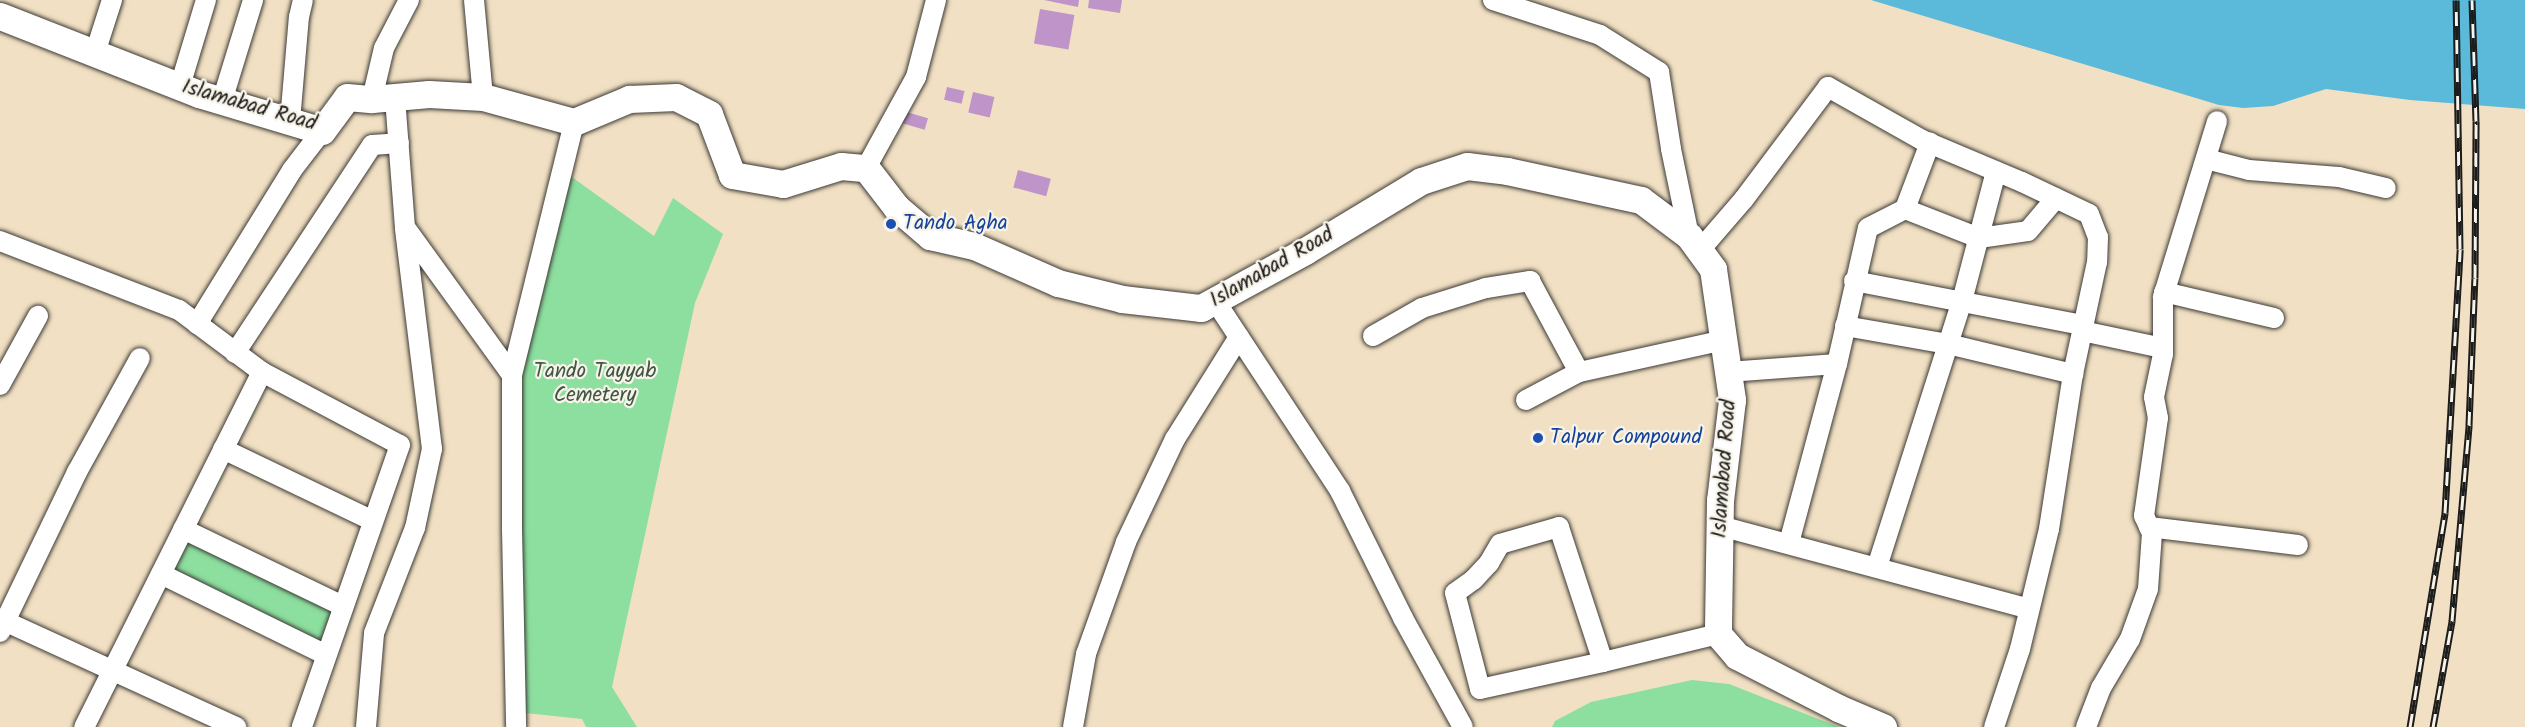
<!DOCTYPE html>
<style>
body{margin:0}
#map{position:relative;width:2525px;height:727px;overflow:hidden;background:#f1e0c3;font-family:Kalam,sans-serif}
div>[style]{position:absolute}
.green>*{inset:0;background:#8cdf9f;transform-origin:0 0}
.water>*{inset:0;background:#5bb9da}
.building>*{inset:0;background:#bf94c9;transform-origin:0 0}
.roads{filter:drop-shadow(0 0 2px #3c3935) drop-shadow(0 0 2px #3c3935)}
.street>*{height:20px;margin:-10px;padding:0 10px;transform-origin:10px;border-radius:10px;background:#fff}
.secondary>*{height:27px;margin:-13.5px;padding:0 13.5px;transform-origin:13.5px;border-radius:13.5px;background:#fff}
.rail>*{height:7px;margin-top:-3.5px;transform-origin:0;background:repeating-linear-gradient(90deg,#f7f3e8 0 14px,#1c1c1c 0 28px);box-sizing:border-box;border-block:2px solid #1c1c1c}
.dots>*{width:16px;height:16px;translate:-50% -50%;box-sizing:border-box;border:3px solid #f7f3e8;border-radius:50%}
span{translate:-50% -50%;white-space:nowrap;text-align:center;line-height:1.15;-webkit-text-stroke:4.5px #f7f3e8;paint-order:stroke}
.street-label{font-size:21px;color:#1c1c1c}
.transit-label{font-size:21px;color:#164399}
.left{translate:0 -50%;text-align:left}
.park-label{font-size:21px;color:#3e5643}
</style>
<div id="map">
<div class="green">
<div style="clip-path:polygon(562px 170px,654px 236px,673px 198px,723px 234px,695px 303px,612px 687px,637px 727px,586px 727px,582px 719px,516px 712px,512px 375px)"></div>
<div style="left:183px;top:529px;width:178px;height:50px;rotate:26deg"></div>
<div style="clip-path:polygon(1692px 680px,1729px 684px,1839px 727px,1552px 727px,1555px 721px,1591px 702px)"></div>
</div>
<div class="water">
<div style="clip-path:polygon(1871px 0,2525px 0,2525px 109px,2410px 100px,2326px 89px,2273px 106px,2243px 108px,2219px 105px)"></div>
</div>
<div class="building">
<div style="clip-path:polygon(1044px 0,1079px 0,1078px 7px)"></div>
<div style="clip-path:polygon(1089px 0,1122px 0,1120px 13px,1088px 8px)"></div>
<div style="left:1040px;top:9px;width:35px;height:35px;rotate:10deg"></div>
<div style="left:947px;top:87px;width:18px;height:13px;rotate:13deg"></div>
<div style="left:973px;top:92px;width:22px;height:21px;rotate:13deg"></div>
<div style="left:903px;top:111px;width:26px;height:12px;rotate:16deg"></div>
<div style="left:1018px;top:170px;width:34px;height:18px;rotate:15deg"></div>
</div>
<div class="roads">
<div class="street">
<div style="left:474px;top:0;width:97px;rotate:84.7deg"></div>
<div style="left:1493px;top:0;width:113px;rotate:18.1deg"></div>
<div style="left:1600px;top:35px;width:70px;rotate:32.1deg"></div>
<div style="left:1659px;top:72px;width:78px;rotate:81.1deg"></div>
<div style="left:1671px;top:149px;width:89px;rotate:78.3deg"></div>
<div style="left:95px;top:53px;width:56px;rotate:-72.2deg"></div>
<div style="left:180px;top:86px;width:90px;rotate:-73.2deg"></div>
<div style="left:372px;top:99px;width:52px;rotate:-76.8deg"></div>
<div style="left:384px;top:48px;width:54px;rotate:-62.5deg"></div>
<div style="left:222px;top:101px;width:106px;rotate:-72.9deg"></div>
<div style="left:290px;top:121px;width:104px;rotate:-85.1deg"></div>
<div style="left:299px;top:17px;width:17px;rotate:-77deg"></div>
<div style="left:2206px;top:159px;width:44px;rotate:14.3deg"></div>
<div style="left:2249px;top:170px;width:90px;rotate:4.4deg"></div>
<div style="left:2339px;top:177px;width:48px;rotate:13.2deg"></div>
<div style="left:866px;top:168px;width:104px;rotate:-61.2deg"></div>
<div style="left:916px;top:77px;width:80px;rotate:-75.4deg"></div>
<div style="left:1905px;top:209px;width:79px;rotate:21.4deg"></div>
<div style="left:1979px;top:238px;width:49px;rotate:-8.1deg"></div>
<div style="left:2028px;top:231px;width:43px;rotate:-49.7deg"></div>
<div style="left:407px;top:230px;width:179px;rotate:54.1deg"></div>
<div style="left:512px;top:375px;width:154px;rotate:90deg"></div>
<div style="left:512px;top:529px;width:198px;rotate:88.8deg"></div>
<div style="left:0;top:241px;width:192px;rotate:21.1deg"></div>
<div style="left:179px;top:310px;width:104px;rotate:36.8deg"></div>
<div style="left:262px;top:372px;width:397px;rotate:116.6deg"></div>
<div style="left:1700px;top:250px;width:67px;rotate:-49.2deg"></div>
<div style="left:1744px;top:199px;width:140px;rotate:-53.1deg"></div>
<div style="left:1828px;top:87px;width:108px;rotate:29.4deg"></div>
<div style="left:1922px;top:140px;width:108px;rotate:22.8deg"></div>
<div style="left:2022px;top:182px;width:74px;rotate:25.5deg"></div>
<div style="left:2089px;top:214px;width:25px;rotate:69deg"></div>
<div style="left:2098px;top:237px;width:25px;rotate:92deg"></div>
<div style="left:2097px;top:262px;width:115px;rotate:102.1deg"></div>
<div style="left:2073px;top:374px;width:157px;rotate:98.8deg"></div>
<div style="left:2049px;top:529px;width:123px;rotate:103.6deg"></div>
<div style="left:2020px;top:649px;width:82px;rotate:108.4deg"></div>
<div style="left:1854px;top:281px;width:233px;rotate:10.9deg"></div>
<div style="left:2164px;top:292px;width:113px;rotate:13.3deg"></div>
<div style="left:1216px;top:302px;width:226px;rotate:56.7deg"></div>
<div style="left:1340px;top:491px;width:142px;rotate:63.6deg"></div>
<div style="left:1403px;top:618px;width:124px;rotate:61.2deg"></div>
<div style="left:197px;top:324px;width:181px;rotate:-58.3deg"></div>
<div style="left:292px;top:170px;width:49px;rotate:-52.4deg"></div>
<div style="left:1845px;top:326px;width:105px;rotate:9.9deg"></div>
<div style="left:1948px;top:344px;width:129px;rotate:13.5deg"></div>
<div style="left:2082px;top:331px;width:83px;rotate:11.9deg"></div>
<div style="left:1373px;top:336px;width:56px;rotate:-29.7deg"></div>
<div style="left:1422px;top:308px;width:67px;rotate:-17.4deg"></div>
<div style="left:1486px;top:288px;width:45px;rotate:-9deg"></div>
<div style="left:1530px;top:281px;width:103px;rotate:61.7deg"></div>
<div style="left:235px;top:353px;width:249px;rotate:-56.6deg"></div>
<div style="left:372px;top:145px;width:27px;rotate:-4deg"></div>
<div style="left:262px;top:372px;width:156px;rotate:27.9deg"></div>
<div style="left:400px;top:445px;width:299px;rotate:109.2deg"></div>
<div style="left:1728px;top:372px;width:109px;rotate:-4.2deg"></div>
<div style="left:512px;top:375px;width:260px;rotate:-76.2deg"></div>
<div style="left:0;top:385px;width:79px;rotate:-61.2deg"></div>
<div style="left:1526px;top:400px;width:60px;rotate:-27.8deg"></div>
<div style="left:1579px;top:372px;width:149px;rotate:-12.4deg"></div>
<div style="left:223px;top:449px;width:166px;rotate:25.6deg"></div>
<div style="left:1720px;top:526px;width:320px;rotate:15deg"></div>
<div style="left:2149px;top:527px;width:150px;rotate:6.9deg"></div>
<div style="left:183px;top:529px;width:178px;rotate:25.7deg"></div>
<div style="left:1789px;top:543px;width:185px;rotate:-75deg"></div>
<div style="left:1837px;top:364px;width:139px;rotate:-77.2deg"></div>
<div style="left:1868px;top:228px;width:42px;rotate:-27.2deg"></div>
<div style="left:1905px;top:209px;width:71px;rotate:-69.3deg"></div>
<div style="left:1877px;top:567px;width:279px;rotate:-72.3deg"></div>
<div style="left:1962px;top:301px;width:134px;rotate:-75.3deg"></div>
<div style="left:161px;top:574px;width:184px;rotate:26.1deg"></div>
<div style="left:0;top:619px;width:260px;rotate:24.6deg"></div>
<div style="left:0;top:632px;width:178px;rotate:-64.3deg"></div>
<div style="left:77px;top:472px;width:130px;rotate:-61.1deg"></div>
<div style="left:1603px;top:662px;width:142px;rotate:-108.1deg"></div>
<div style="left:1559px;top:527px;width:61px;rotate:163.9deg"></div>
<div style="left:1500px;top:544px;width:22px;rotate:120deg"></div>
<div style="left:1489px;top:563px;width:23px;rotate:133deg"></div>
<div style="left:1473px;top:580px;width:22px;rotate:144deg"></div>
<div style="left:1455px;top:593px;width:99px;rotate:75.4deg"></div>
<div style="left:1480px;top:689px;width:126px;rotate:-12.4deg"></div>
<div style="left:1603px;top:662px;width:118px;rotate:-13.7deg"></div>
<div style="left:366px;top:727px;width:94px;rotate:-85.1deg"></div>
<div style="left:374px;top:633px;width:113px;rotate:-68.7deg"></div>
<div style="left:415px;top:528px;width:81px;rotate:-77.9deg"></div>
<div style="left:432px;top:449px;width:223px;rotate:-97deg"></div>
<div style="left:405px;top:228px;width:131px;rotate:-94.4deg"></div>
<div style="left:1073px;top:727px;width:74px;rotate:-79.9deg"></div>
<div style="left:1086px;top:654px;width:119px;rotate:-70.3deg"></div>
<div style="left:1126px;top:542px;width:114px;rotate:-64.6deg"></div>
<div style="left:1175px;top:439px;width:120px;rotate:-57.9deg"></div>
<div style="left:2086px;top:727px;width:42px;rotate:-69deg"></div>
<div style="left:2101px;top:688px;width:57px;rotate:-59.4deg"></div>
<div style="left:2130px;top:639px;width:53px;rotate:-70.2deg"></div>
<div style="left:2148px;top:589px;width:56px;rotate:-85.9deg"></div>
<div style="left:2152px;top:533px;width:19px;rotate:-115deg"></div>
<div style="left:2144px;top:516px;width:99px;rotate:-81.9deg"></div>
<div style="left:2158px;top:418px;width:21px;rotate:-101deg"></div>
<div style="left:2154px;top:397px;width:44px;rotate:-78.2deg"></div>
<div style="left:2163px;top:354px;width:57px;rotate:-90deg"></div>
<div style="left:2163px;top:297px;width:184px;rotate:-72.9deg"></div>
</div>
<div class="secondary">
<div style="left:0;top:16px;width:214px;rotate:21.4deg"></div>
<div style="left:199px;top:94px;width:128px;rotate:16.7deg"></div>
<div style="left:322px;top:131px;width:42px;rotate:-53.7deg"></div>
<div style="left:347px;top:97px;width:25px;rotate:5deg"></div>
<div style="left:372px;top:99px;width:57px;rotate:-5deg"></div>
<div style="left:429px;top:94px;width:54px;rotate:3.2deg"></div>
<div style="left:483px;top:97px;width:94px;rotate:15.4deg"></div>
<div style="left:574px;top:122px;width:60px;rotate:-22.7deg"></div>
<div style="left:629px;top:99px;width:47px;rotate:-2.4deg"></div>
<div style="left:676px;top:97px;width:37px;rotate:27deg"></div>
<div style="left:709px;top:114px;width:65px;rotate:69.3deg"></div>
<div style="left:732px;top:175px;width:52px;rotate:10deg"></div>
<div style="left:783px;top:184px;width:61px;rotate:-17.2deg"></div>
<div style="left:841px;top:166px;width:25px;rotate:5deg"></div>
<div style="left:866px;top:168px;width:49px;rotate:52.4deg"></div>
<div style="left:896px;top:207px;width:45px;rotate:40.5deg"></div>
<div style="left:930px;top:236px;width:45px;rotate:12.8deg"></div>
<div style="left:974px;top:246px;width:92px;rotate:23.8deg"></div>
<div style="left:1058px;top:283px;width:66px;rotate:14deg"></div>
<div style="left:1122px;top:299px;width:80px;rotate:6.5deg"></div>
<div style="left:1201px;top:308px;width:119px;rotate:-28.7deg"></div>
<div style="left:1305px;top:251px;width:135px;rotate:-31.1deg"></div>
<div style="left:1421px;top:181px;width:48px;rotate:-18.1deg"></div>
<div style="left:1467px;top:166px;width:40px;rotate:7.1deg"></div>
<div style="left:1507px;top:171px;width:137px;rotate:12.2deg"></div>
<div style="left:1641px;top:200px;width:60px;rotate:36.9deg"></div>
<div style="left:1689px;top:236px;width:41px;rotate:54deg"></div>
<div style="left:1713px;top:269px;width:132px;rotate:81.7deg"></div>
<div style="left:1732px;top:400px;width:101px;rotate:96.8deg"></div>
<div style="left:1720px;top:500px;width:134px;rotate:90.9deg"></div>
<div style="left:1718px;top:634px;width:29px;rotate:49deg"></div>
<div style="left:1737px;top:656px;width:114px;rotate:27.2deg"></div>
<div style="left:1838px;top:708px;width:49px;rotate:22.9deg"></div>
</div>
</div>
<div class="rail">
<div style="left:2410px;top:727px;width:217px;rotate:-80.7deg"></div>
<div style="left:2445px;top:513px;width:264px;rotate:-86.7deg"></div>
<div style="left:2460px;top:249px;width:249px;rotate:-90.9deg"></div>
<div style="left:2433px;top:727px;width:108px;rotate:-79.8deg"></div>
<div style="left:2452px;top:621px;width:197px;rotate:-85deg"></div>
<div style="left:2469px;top:425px;width:147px;rotate:-87.7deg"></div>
<div style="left:2475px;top:278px;width:157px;rotate:-89.6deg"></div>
<div style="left:2476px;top:121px;width:121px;rotate:-91.9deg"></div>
</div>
<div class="dots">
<div style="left:891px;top:224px;background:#1a4fb4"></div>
<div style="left:1538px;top:438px;background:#1a4fb4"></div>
</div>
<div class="street-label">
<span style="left:249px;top:106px;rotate:16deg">Islamabad Road</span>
<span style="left:1272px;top:268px;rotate:-30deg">Islamabad Road</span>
<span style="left:1725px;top:469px;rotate:-86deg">Islamabad Road</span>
</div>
<div class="transit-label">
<span class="left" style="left:903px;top:224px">Tando Agha</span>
<span class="left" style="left:1550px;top:438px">Talpur Compound</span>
</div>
<div class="park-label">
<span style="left:595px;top:384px">Tando Tayyab<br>Cemetery</span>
</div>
</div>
